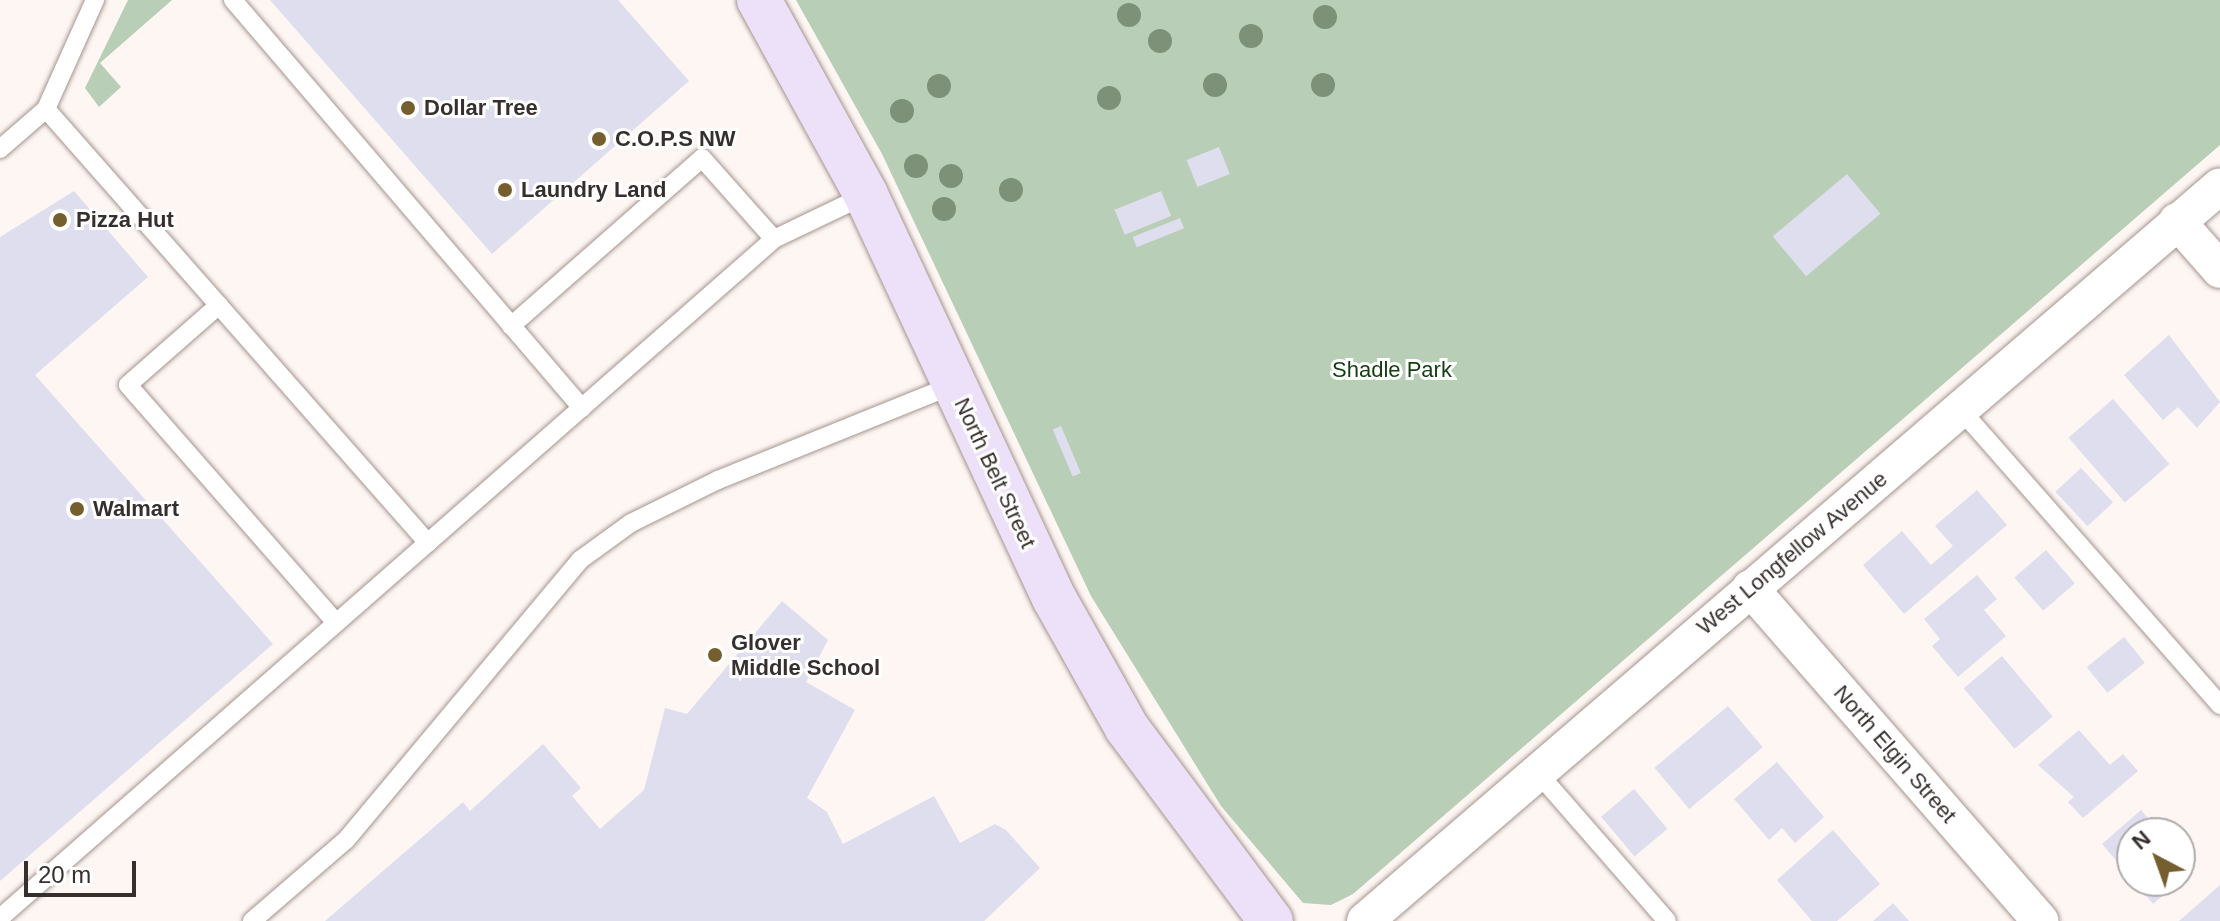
<!DOCTYPE html>
<style>
body{margin:0}
#map{position:relative;width:2220px;height:921px;overflow:hidden;background:#fdf6f3;font-family:Arial,sans-serif}
div>[style]{position:absolute}
.green>*{inset:0;background:#b8ceb6}
.building>*{inset:0;background:#dfdeee;transform-origin:0 0}
.roads{filter:drop-shadow(0 0 2px #a5948e) drop-shadow(0 0 2px #a5948e)}
.lane>*{height:18px;margin:-9px;padding:0 9px;transform-origin:9px;border-radius:9px;background:#fff}
.street>*{height:36px;margin:-18px;padding:0 18px;transform-origin:18px;border-radius:18px;background:#fff}
.secondary>*{height:44px;margin:-22px;padding:0 22px;transform-origin:22px;border-radius:22px;background:#ede0f9}
.trees>*{width:24px;height:24px;margin:-12px;border-radius:50%;background:#7c9177}
.dots>*{width:22px;height:22px;translate:-50% -50%;box-sizing:border-box;border:4px solid #fff;border-radius:50%}
span{translate:-50% -50%;white-space:nowrap;text-align:center;line-height:1.15;-webkit-text-stroke:6px #fff;paint-order:stroke}
.poi-label{font-size:22px;color:#362f2d;font-weight:700}
.left{translate:0 -50%;text-align:left}
.park-label{font-size:22px;color:#133e11}
.street-label{font-size:22px;color:#362f2d}
.north{position:absolute;left:2116px;top:817px;width:80px;height:80px;box-sizing:border-box;background:#fff;border:2px solid #afacab;border-radius:50%;rotate:319deg;font-size:22px;font-weight:700;line-height:32px;text-align:center;color:#362f2d}
.north::after{content:'';display:block;margin:auto;width:28px;height:36px;background:#755f2f;clip-path:polygon(50% 0,100% 100%,50% 72%,0 100%)}
.scale{position:absolute;left:24px;top:861px;width:112px;height:36px;box-sizing:border-box;border:4px solid #362f2d;border-top:0;padding-left:10px;font-size:24px;line-height:28px;white-space:nowrap;color:#362f2d;-webkit-text-stroke:6px #fff;paint-order:stroke}
</style>
<div id="map">
<div class="green">
<div style="clip-path:polygon(128px 0,172px 0,100px 63px,121px 87px,99px 107px,85px 88px)"></div>
<div style="clip-path:polygon(796px 0,2220px 0,2220px 145px,1353px 894px,1331px 905px,1303px 903px,1221px 806px,1091px 596px,882px 154px)"></div>
</div>
<div class="building">
<div style="clip-path:polygon(270px 0,618px 0,689px 81px,492px 254px)"></div>
<div style="left:1219px;top:147px;width:29px;height:35px;rotate:68deg"></div>
<div style="left:1847px;top:174px;width:52px;height:97px;rotate:50deg"></div>
<div style="clip-path:polygon(74px 191px,148px 277px,35px 375px,273px 644px,0 881px,0 237px)"></div>
<div style="left:1161px;top:191px;width:27px;height:50px;rotate:68deg"></div>
<div style="left:1180px;top:218px;width:11px;height:51px;rotate:68deg"></div>
<div style="clip-path:polygon(2169px 335px,2220px 402px,2197px 428px,2178px 407px,2163px 420px,2124px 375px)"></div>
<div style="left:2113px;top:399px;width:86px;height:59px;rotate:49deg"></div>
<div style="left:1061px;top:426px;width:51px;height:9px;rotate:67deg"></div>
<div style="left:2081px;top:468px;width:47px;height:35px;rotate:47deg"></div>
<div style="clip-path:polygon(1977px 490px,2007px 525px,1904px 614px,1863px 565px,1902px 531px,1931px 565px,1953px 546px,1935px 526px)"></div>
<div style="left:2046px;top:550px;width:44px;height:42px;rotate:49deg"></div>
<div style="clip-path:polygon(1977px 575px,1997px 599px,1984px 610px,2006px 636px,1958px 677px,1932px 646px,1940px 639px,1924px 619px)"></div>
<div style="clip-path:polygon(782px 601px,828px 640px,806px 682px,855px 710px,807px 798px,827px 812px,843px 844px,934px 796px,960px 843px,995px 824px,1006px 830px,1040px 868px,984px 921px,325px 921px,463px 802px,470px 811px,543px 744px,581px 788px,572px 796px,600px 829px,644px 790px,665px 708px,687px 714px)"></div>
<div style="left:2124px;top:637px;width:33px;height:48px;rotate:51deg"></div>
<div style="left:2002px;top:656px;width:79px;height:50px;rotate:50deg"></div>
<div style="left:1728px;top:706px;width:54px;height:96px;rotate:50deg"></div>
<div style="clip-path:polygon(2079px 730px,2110px 765px,2123px 754px,2138px 771px,2083px 818px,2068px 802px,2074px 797px,2038px 765px)"></div>
<div style="clip-path:polygon(1777px 762px,1824px 817px,1795px 843px,1782px 828px,1769px 840px,1734px 799px)"></div>
<div style="left:1634px;top:789px;width:52px;height:43px;rotate:50deg"></div>
<div style="clip-path:polygon(2141px 810px,2161px 833px,2132px 833px,2132px 879px,2102px 844px)"></div>
<div style="clip-path:polygon(1833px 830px,1880px 884px,1837px 921px,1812px 921px,1777px 880px)"></div>
<div style="clip-path:polygon(2180px 838px,2193px 869px,2180px 881px)"></div>
<div style="clip-path:polygon(2134px 881px,2179px 881px,2153px 904px)"></div>
<div style="clip-path:polygon(2220px 885px,2220px 921px,2179px 921px)"></div>
<div style="clip-path:polygon(1893px 903px,1909px 921px,1873px 921px)"></div>
</div>
<div class="roads">
<div class="lane">
<div style="left:233px;top:0;width:537px;rotate:49.46deg"></div>
<div style="left:46px;top:109px;width:578px;rotate:48.65deg"></div>
<div style="left:0;top:149px;width:61px;rotate:-41deg"></div>
<div style="left:46px;top:109px;width:120px;rotate:-65.8deg"></div>
<div style="left:219px;top:305px;width:121px;rotate:138.7deg"></div>
<div style="left:128px;top:385px;width:316px;rotate:48.8deg"></div>
<div style="left:511px;top:326px;width:254px;rotate:-41.3deg"></div>
<div style="left:702px;top:158px;width:108px;rotate:48.4deg"></div>
<div style="left:1961px;top:410px;width:393px;rotate:48.7deg"></div>
<div style="left:1538px;top:773px;width:196px;rotate:48.9deg"></div>
<div style="left:0;top:918px;width:1030px;rotate:-41.26deg"></div>
<div style="left:774px;top:239px;width:102px;rotate:-25.6deg"></div>
<div style="left:252px;top:921px;width:124px;rotate:-40.8deg"></div>
<div style="left:346px;top:840px;width:365px;rotate:-50.1deg"></div>
<div style="left:580px;top:560px;width:63px;rotate:-36deg"></div>
<div style="left:631px;top:523px;width:97px;rotate:-26.3deg"></div>
<div style="left:718px;top:480px;width:253px;rotate:-22deg"></div>
</div>
<div class="street">
<div style="left:2177px;top:221px;width:65px;rotate:48.7deg"></div>
<div style="left:1750px;top:588px;width:442px;rotate:48.9deg"></div>
<div style="left:1365px;top:921px;width:1127px;rotate:-40.68deg"></div>
</div>
<div class="secondary">
<div style="left:759px;top:0;width:222px;rotate:61.2deg"></div>
<div style="left:866px;top:195px;width:445px;rotate:65deg"></div>
<div style="left:1054px;top:598px;width:149px;rotate:60.7deg"></div>
<div style="left:1127px;top:728px;width:241px;rotate:53.3deg"></div>
</div>
</div>
<div class="trees">
<div style="left:1129px;top:15px"></div>
<div style="left:1325px;top:17px"></div>
<div style="left:1251px;top:36px"></div>
<div style="left:1160px;top:41px"></div>
<div style="left:1215px;top:85px"></div>
<div style="left:1323px;top:85px"></div>
<div style="left:939px;top:86px"></div>
<div style="left:1109px;top:98px"></div>
<div style="left:902px;top:111px"></div>
<div style="left:916px;top:166px"></div>
<div style="left:951px;top:176px"></div>
<div style="left:1011px;top:190px"></div>
<div style="left:944px;top:209px"></div>
</div>
<div class="dots">
<div style="left:408px;top:108px;background:#755f2f"></div>
<div style="left:599px;top:139px;background:#755f2f"></div>
<div style="left:505px;top:190px;background:#755f2f"></div>
<div style="left:60px;top:220px;background:#755f2f"></div>
<div style="left:77px;top:509px;background:#755f2f"></div>
<div style="left:715px;top:655px;background:#755f2f"></div>
</div>
<div class="poi-label">
<span class="left" style="left:424px;top:108px">Dollar Tree</span>
<span class="left" style="left:615px;top:139px">C.O.P.S NW</span>
<span class="left" style="left:521px;top:190px">Laundry Land</span>
<span class="left" style="left:76px;top:220px">Pizza Hut</span>
<span class="left" style="left:93px;top:509px">Walmart</span>
<span class="left" style="left:731px;top:655px">Glover<br>Middle School</span>
</div>
<div class="park-label">
<span style="left:1392px;top:370px">Shadle Park</span>
</div>
<div class="street-label">
<span style="left:995px;top:473px;rotate:65deg">North Belt Street</span>
<span style="left:1792px;top:553px;rotate:-40deg">West Longfellow Avenue</span>
<span style="left:1895px;top:754px;rotate:49deg">North Elgin Street</span>
</div>
<div class="north">N</div>
<div class="scale">20 m</div>
</div>
